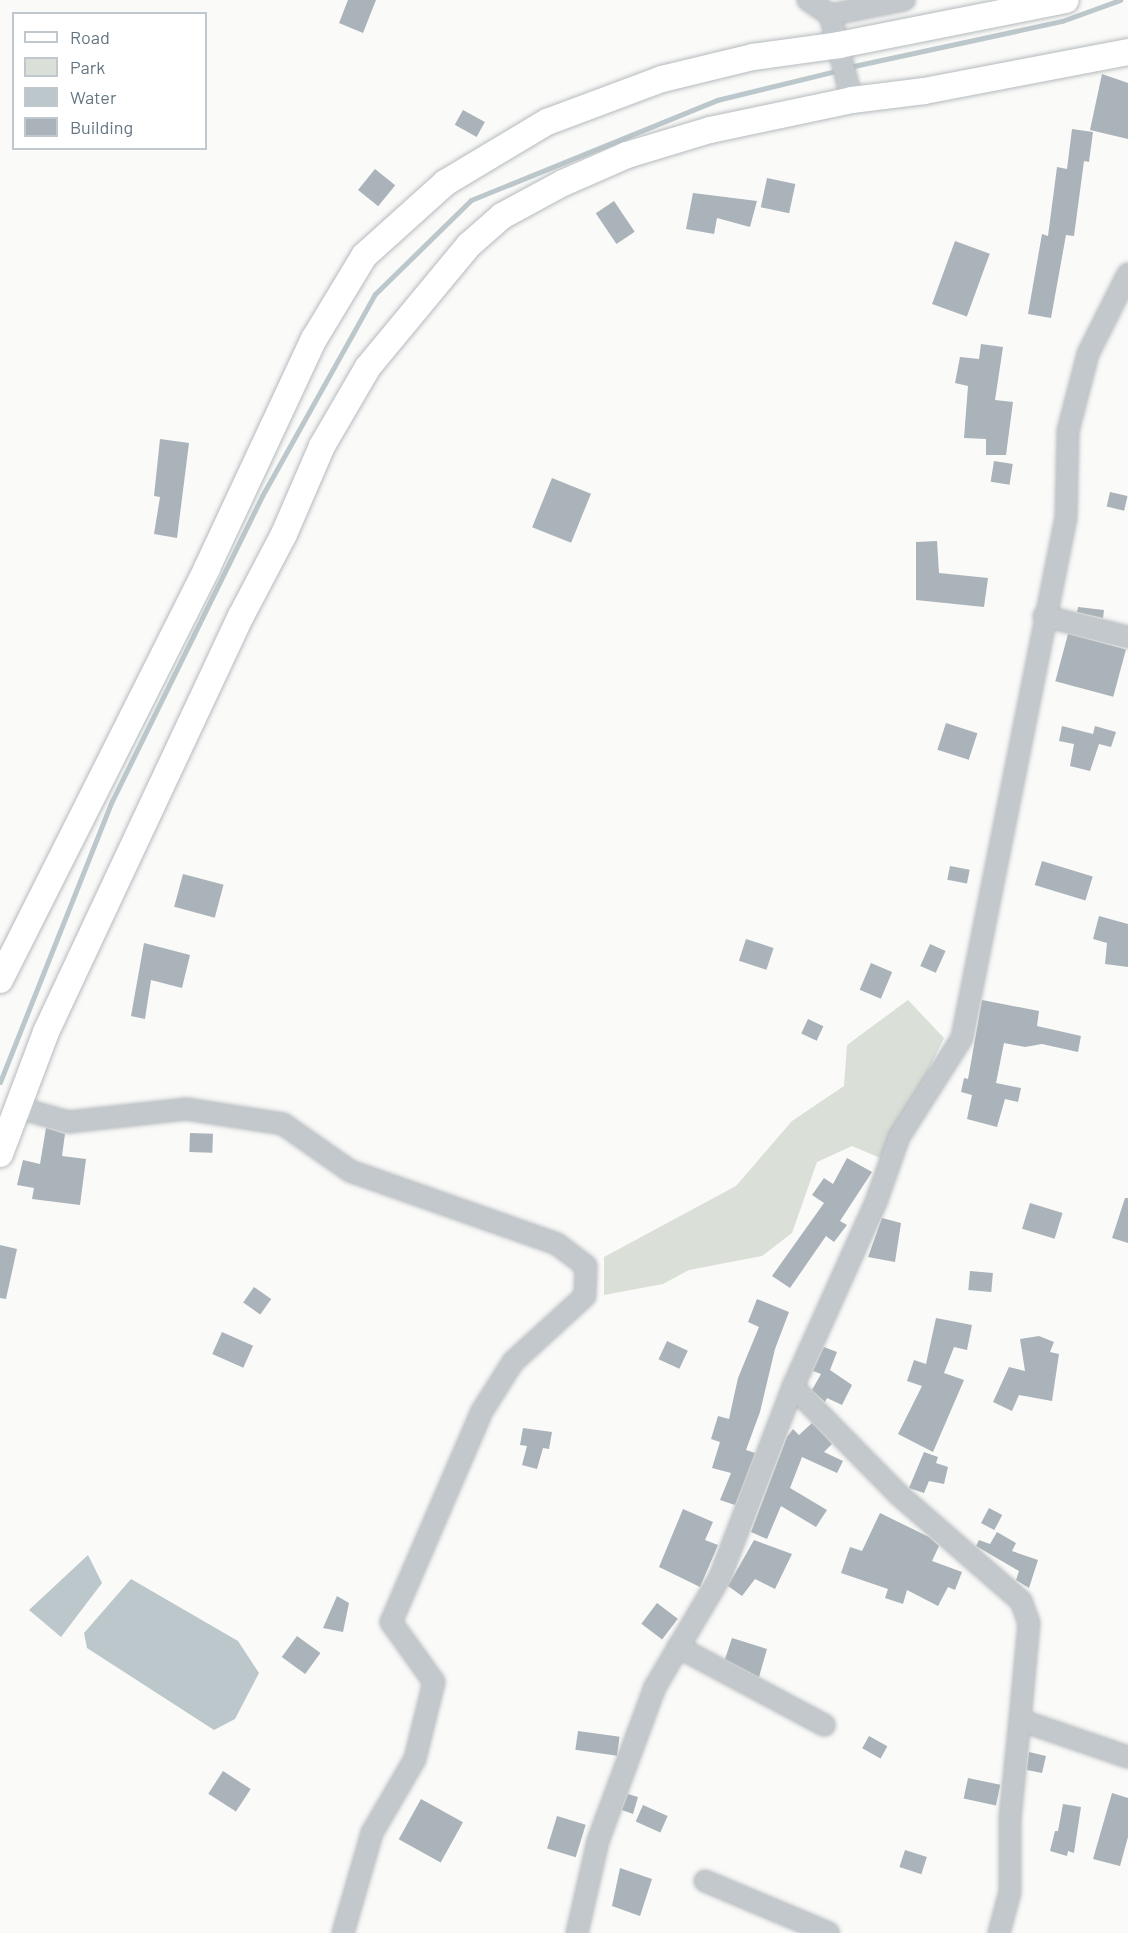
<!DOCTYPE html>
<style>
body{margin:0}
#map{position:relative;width:1128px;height:1933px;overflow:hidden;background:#fafaf8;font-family:Barlow,sans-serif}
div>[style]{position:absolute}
.green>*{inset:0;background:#dadfd7}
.water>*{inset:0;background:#bbc7cb}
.stream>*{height:5px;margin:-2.5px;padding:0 2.5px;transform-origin:2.5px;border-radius:2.5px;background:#bbc7cb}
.building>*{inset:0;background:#aab3b9;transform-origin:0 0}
.roads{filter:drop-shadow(0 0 2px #b5babe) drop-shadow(0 0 2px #b5babe)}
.minor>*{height:20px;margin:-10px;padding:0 10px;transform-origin:10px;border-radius:10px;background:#c3c8cc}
.major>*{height:26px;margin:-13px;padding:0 13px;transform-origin:13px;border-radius:13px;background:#fff}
span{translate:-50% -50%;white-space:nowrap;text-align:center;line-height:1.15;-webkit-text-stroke:6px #fff;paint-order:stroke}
.legend{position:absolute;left:12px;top:12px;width:195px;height:138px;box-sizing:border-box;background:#fff;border:2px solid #c1c8cd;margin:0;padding:8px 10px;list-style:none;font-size:18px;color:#657683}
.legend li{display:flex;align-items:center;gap:12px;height:30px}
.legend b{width:30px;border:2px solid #c1c8cd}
</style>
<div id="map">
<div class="green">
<div style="clip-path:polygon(908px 1000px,944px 1038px,885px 1160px,852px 1146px,817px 1162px,792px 1233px,762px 1256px,689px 1270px,663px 1284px,604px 1295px,604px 1257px,736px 1186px,792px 1121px,844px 1086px,847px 1045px)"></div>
</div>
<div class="water">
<div style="clip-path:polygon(88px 1555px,102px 1583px,61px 1637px,29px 1610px)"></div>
<div style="clip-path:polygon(131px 1579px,238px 1641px,259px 1673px,235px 1719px,214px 1730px,87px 1648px,84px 1633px)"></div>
</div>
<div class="stream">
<div style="left:849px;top:67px;width:218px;rotate:-12.2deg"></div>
<div style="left:1062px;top:21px;width:62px;rotate:-19.9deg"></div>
<div style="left:0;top:1082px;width:302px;rotate:-68.3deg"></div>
<div style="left:112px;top:801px;width:340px;rotate:-63.8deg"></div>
<div style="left:262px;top:496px;width:231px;rotate:-60.8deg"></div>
<div style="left:375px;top:294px;width:134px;rotate:-44.4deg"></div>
<div style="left:471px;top:200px;width:266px;rotate:-22.1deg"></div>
<div style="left:717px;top:100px;width:127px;rotate:-13.7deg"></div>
</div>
<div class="building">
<div style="clip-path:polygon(348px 0,376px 0,363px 33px,339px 23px)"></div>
<div style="clip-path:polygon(1102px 74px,1128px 83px,1128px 139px,1090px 130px)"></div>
<div style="left:463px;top:110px;width:25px;height:17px;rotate:29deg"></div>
<div style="clip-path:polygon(1072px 129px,1093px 132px,1089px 162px,1084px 161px,1074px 236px,1066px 235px,1051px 318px,1028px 314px,1042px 234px,1048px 236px,1057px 167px,1067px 169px)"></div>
<div style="left:375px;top:169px;width:26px;height:27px;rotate:39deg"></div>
<div style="left:767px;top:178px;width:29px;height:30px;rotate:12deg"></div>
<div style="clip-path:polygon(693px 193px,757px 201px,750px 227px,717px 218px,714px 234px,686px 229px)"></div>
<div style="left:614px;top:201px;width:37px;height:22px;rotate:56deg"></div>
<div style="left:955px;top:241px;width:37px;height:67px;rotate:20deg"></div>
<div style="clip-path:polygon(981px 344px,1003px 347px,995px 400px,1013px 402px,1006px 455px,986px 455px,986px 439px,964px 438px,968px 386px,955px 383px,960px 357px,979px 359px)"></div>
<div style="clip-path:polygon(160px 439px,189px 443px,177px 538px,154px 534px,160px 497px,154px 496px)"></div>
<div style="left:994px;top:461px;width:19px;height:21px;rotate:9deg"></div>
<div style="left:552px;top:478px;width:42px;height:53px;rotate:22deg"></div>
<div style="left:1110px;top:492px;width:18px;height:15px;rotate:13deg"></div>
<div style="clip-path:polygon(937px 541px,939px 573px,988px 578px,984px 607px,916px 600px,916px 542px)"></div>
<div style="clip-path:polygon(1078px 607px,1104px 610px,1103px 618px,1077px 612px)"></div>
<div style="left:1068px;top:634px;width:60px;height:49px;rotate:15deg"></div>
<div style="left:946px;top:723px;width:33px;height:28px;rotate:18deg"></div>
<div style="clip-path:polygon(1062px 726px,1093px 734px,1095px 726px,1116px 732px,1111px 747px,1099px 744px,1090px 771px,1070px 766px,1074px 744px,1059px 741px)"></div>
<div style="left:1042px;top:861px;width:53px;height:25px;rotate:17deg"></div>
<div style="left:950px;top:866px;width:20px;height:14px;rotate:11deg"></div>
<div style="left:183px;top:874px;width:42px;height:34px;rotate:15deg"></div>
<div style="clip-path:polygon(1099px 916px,1128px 924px,1128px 967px,1105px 964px,1107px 943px,1093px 939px)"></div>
<div style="left:746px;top:939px;width:29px;height:23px;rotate:18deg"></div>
<div style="clip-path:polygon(144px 943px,190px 955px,182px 988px,151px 980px,145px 1019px,131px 1016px)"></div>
<div style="left:930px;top:944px;width:17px;height:24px;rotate:24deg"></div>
<div style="left:871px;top:963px;width:23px;height:29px;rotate:23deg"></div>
<div style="clip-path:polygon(982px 1000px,1039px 1011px,1037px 1026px,1081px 1036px,1078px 1052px,1042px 1044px,1025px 1047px,1004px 1043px,996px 1083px,1021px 1088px,1018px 1102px,1005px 1099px,997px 1127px,967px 1119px,972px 1095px,961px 1092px,964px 1078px,968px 1079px)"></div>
<div style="left:808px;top:1019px;width:17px;height:16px;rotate:25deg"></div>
<div style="clip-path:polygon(46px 1128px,65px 1134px,62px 1156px,86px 1159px,80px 1205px,32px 1199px,34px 1188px,17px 1185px,23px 1160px,40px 1164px)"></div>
<div style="left:190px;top:1133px;width:23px;height:19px;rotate:2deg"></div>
<div style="clip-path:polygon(847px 1158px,872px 1172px,840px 1221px,847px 1225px,834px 1242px,826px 1236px,790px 1288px,772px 1276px,824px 1203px,812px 1195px,824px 1178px,833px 1184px)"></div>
<div style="clip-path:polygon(1125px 1198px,1128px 1198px,1128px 1243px,1112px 1238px)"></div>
<div style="left:1030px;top:1203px;width:34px;height:27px;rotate:17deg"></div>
<div style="clip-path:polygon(882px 1218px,901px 1223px,895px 1262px,868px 1257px)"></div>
<div style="clip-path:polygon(0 1245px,17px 1249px,6px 1299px,0 1298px)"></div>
<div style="left:970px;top:1271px;width:23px;height:19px;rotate:5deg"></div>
<div style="left:254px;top:1287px;width:21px;height:19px;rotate:35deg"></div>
<div style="clip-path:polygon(757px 1299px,789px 1312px,775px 1349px,760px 1412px,746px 1450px,755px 1453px,735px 1505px,720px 1500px,731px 1473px,712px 1468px,720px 1442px,711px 1439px,718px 1416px,729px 1419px,738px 1378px,759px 1327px,748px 1322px)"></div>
<div style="clip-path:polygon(936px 1318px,972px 1325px,967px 1350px,954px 1347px,944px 1373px,964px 1380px,933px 1452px,898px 1434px,922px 1386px,907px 1381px,914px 1360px,926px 1364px)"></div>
<div style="left:222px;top:1332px;width:34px;height:24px;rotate:24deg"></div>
<div style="clip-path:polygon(1039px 1336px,1054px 1342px,1050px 1352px,1059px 1354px,1052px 1401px,1019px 1395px,1012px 1411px,993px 1402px,1009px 1367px,1025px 1371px,1020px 1339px)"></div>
<div style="left:667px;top:1341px;width:23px;height:20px;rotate:25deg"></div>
<div style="clip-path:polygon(824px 1347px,837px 1352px,830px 1370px,852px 1385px,842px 1405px,827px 1398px,825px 1402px,812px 1390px,821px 1374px,813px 1371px)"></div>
<div style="clip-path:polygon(812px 1423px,832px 1444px,824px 1452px,843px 1461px,837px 1473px,802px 1457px,790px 1488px,827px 1510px,816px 1527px,781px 1506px,767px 1539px,751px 1532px,787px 1437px,793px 1429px,799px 1435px)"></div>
<div style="clip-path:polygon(523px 1428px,552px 1432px,549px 1449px,543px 1448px,537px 1469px,522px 1465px,527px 1446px,520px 1445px)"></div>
<div style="clip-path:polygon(924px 1452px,938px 1457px,936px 1463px,948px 1467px,944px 1484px,929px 1481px,924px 1493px,909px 1488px)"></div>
<div style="left:989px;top:1508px;width:15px;height:17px;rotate:28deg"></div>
<div style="clip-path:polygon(683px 1509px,713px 1522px,705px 1540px,718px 1545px,700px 1587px,659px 1567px)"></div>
<div style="clip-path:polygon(880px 1513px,929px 1537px,939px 1546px,932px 1561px,962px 1572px,955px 1590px,948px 1587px,938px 1606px,907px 1590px,903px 1604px,885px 1598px,888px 1589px,841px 1573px,850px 1547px,862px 1551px)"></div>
<div style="clip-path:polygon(997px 1532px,1016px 1543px,1012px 1551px,1038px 1560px,1029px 1588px,1016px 1580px,1019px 1571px,976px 1546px,979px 1540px,990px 1544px)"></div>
<div style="clip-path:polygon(754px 1540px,792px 1554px,775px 1589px,755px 1579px,742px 1596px,728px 1586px)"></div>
<div style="clip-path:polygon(337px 1596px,349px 1603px,343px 1632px,323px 1628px)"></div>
<div style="left:657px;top:1603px;width:26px;height:26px;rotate:37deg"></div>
<div style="left:297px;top:1636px;width:29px;height:26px;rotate:36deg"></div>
<div style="clip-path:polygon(732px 1638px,767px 1649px,759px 1677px,725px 1659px)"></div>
<div style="left:578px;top:1731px;width:42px;height:19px;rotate:8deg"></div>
<div style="left:869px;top:1736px;width:21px;height:14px;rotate:29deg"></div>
<div style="clip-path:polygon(1029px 1752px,1046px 1756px,1042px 1773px,1027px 1770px)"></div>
<div style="left:223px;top:1771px;width:33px;height:27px;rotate:33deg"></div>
<div style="left:968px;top:1778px;width:33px;height:21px;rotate:12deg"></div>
<div style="clip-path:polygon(1112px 1793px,1128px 1798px,1128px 1837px,1120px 1866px,1093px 1859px)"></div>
<div style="clip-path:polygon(628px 1794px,638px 1797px,633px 1814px,622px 1810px)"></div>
<div style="left:421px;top:1799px;width:48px;height:46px;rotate:29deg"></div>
<div style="clip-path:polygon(1063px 1804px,1081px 1807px,1074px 1853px,1068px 1851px,1067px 1856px,1050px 1851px,1055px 1831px,1058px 1831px)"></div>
<div style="left:643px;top:1805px;width:27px;height:18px;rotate:24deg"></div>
<div style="left:557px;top:1816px;width:30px;height:34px;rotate:17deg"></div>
<div style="left:905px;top:1850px;width:23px;height:18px;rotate:18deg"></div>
<div style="clip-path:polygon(620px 1868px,652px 1879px,640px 1916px,612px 1906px)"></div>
</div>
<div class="roads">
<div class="minor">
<div style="left:808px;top:0;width:27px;rotate:34deg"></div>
<div style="left:830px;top:15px;width:88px;rotate:75.5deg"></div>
<div style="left:830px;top:15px;width:76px;rotate:-11.5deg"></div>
<div style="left:1128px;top:274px;width:89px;rotate:116.6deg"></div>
<div style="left:1088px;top:354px;width:80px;rotate:104.6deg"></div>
<div style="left:1068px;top:431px;width:87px;rotate:91.3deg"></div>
<div style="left:1066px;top:518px;width:530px;rotate:101.31deg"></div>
<div style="left:962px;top:1038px;width:117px;rotate:122.5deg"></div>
<div style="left:899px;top:1137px;width:69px;rotate:109.5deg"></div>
<div style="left:876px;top:1202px;width:203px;rotate:114.2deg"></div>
<div style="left:793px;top:1387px;width:150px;rotate:45.5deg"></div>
<div style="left:898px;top:1494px;width:163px;rotate:41deg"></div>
<div style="left:1021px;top:1601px;width:23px;rotate:70deg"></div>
<div style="left:1029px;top:1623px;width:97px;rotate:95.3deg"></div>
<div style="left:1020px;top:1720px;width:114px;rotate:18.9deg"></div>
<div style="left:1044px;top:616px;width:87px;rotate:14deg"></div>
<div style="left:16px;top:1107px;width:54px;rotate:16.1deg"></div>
<div style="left:68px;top:1122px;width:119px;rotate:-6.3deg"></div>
<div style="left:186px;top:1109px;width:98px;rotate:8.8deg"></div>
<div style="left:283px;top:1124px;width:82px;rotate:35deg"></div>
<div style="left:350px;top:1171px;width:219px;rotate:19.4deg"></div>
<div style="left:557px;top:1244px;width:36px;rotate:37deg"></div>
<div style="left:586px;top:1266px;width:30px;rotate:92deg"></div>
<div style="left:585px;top:1296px;width:98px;rotate:137.5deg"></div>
<div style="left:513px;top:1362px;width:58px;rotate:122.3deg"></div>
<div style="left:482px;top:1411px;width:230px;rotate:113.3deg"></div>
<div style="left:391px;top:1622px;width:74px;rotate:54.4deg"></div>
<div style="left:434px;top:1682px;width:79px;rotate:103.9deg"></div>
<div style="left:415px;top:1759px;width:86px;rotate:120.2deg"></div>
<div style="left:372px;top:1833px;width:104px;rotate:106.2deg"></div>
<div style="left:678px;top:1647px;width:166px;rotate:28.1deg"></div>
<div style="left:705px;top:1881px;width:134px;rotate:22.8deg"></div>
<div style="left:577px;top:1933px;width:94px;rotate:-77.1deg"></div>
<div style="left:598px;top:1841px;width:164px;rotate:-69.7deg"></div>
<div style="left:655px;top:1687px;width:128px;rotate:-59.4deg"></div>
<div style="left:720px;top:1577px;width:204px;rotate:-69deg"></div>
<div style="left:999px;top:1933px;width:42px;rotate:-75deg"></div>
<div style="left:1010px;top:1892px;width:74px;rotate:-90deg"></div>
<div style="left:1010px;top:1818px;width:99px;rotate:-84.2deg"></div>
</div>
<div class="major">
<div style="left:0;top:980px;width:461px;rotate:-63.3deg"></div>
<div style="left:207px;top:568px;width:253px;rotate:-65deg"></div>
<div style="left:314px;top:339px;width:97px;rotate:-58.9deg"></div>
<div style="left:364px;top:256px;width:109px;rotate:-42deg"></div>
<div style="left:445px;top:183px;width:119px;rotate:-30.9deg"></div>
<div style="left:547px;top:122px;width:123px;rotate:-20.5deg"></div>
<div style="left:662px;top:79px;width:94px;rotate:-13.6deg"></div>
<div style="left:753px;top:57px;width:87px;rotate:-7.9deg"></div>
<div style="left:839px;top:45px;width:231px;rotate:-11.2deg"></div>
<div style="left:0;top:1154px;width:130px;rotate:-69.3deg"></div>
<div style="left:46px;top:1032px;width:459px;rotate:-64.9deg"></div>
<div style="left:241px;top:616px;width:93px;rotate:-62.3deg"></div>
<div style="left:284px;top:534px;width:96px;rotate:-66.6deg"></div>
<div style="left:322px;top:446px;width:91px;rotate:-59.8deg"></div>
<div style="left:368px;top:367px;width:158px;rotate:-50.4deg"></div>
<div style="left:469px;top:245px;width:44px;rotate:-41.3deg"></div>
<div style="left:502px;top:216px;width:69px;rotate:-28.4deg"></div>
<div style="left:563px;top:183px;width:70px;rotate:-23.6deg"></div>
<div style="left:627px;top:155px;width:87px;rotate:-16.8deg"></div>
<div style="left:710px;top:130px;width:145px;rotate:-11.9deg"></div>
<div style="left:852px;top:100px;width:73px;rotate:-7.1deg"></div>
<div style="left:924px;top:91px;width:208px;rotate:-10.8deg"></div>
</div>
</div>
<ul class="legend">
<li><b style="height:8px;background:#fff"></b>Road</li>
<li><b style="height:16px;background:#dadfd7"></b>Park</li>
<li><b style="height:16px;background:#bbc7cb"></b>Water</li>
<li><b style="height:16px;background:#aab3b9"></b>Building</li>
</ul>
</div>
